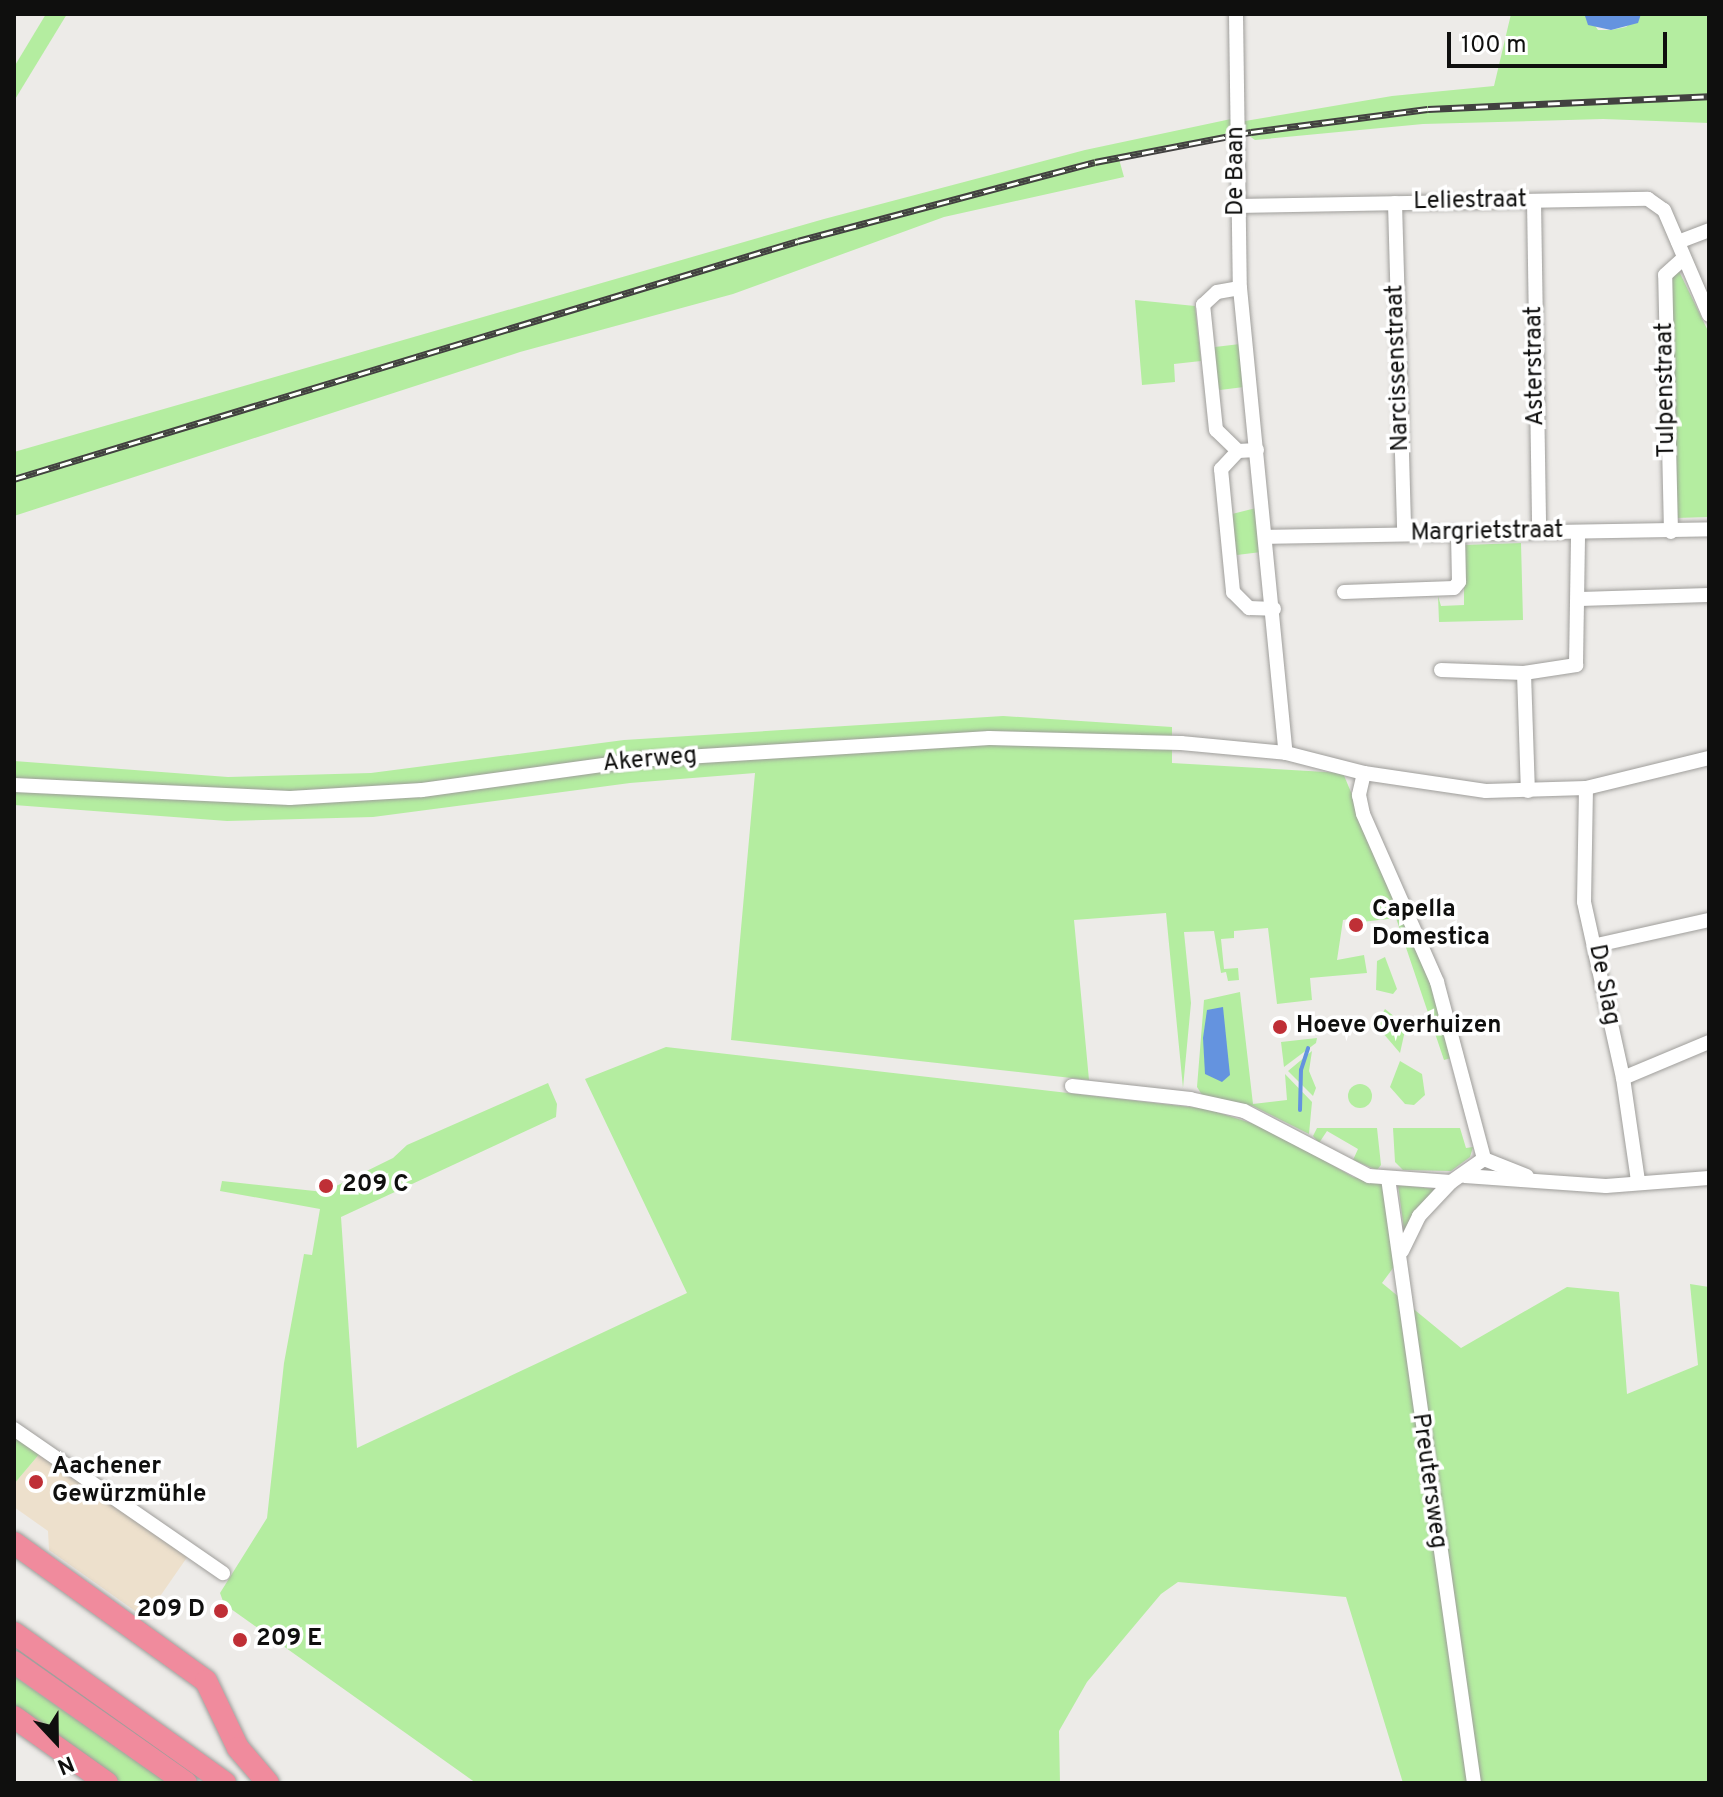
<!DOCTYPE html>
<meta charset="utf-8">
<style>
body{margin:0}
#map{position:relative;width:1723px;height:1797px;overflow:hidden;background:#edebe8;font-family:Overpass,sans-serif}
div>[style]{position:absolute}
.commercial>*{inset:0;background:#ede0cc}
.green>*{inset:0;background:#b4eda0}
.round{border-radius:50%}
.water>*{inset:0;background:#6493df}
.stream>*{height:4px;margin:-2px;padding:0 2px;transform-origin:2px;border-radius:2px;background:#6493df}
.roads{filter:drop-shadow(0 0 2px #9f9e9b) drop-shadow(0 0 2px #9f9e9b)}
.minor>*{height:14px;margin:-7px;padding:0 7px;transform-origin:7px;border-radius:7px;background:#fff}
.highway>*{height:22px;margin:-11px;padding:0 11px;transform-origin:11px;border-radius:11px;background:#f08b9d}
.rail>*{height:7px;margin-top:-3.5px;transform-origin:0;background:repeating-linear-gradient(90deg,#fff 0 12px,#424140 0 24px);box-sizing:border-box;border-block:2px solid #424140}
.dots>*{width:22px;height:22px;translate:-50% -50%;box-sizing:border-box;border:4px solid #fff;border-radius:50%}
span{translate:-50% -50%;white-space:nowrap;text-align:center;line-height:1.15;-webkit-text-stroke:7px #fff;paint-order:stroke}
.street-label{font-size:24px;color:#0f0f0e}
.poi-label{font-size:24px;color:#0f0f0e;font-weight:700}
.left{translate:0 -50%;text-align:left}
.right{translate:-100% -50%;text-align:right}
.frame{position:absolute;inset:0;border:16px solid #0f0f0e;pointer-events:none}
.north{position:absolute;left:16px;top:1701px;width:80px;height:80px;-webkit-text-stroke:6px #fff;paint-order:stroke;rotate:158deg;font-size:22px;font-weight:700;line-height:32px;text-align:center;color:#0f0f0e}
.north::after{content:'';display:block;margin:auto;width:28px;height:36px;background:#0f0f0e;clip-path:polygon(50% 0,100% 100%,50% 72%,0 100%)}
.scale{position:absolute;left:1447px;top:32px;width:220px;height:36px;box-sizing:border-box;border:4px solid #0f0f0e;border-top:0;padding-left:10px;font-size:24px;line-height:28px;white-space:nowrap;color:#0f0f0e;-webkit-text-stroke:6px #fff;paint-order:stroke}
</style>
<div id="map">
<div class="commercial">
<div style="clip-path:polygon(41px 1452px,188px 1556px,145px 1618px,49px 1550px,48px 1531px,14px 1507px,14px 1484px)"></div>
</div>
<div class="green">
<div style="clip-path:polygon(46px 14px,67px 14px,14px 101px,14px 67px)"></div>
<div style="clip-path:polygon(1511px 14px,1587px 14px,1598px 30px,1611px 30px,1626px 27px,1641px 14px,1709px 14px,1709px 123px,1603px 119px,1423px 124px,1255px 140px,1245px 133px,1245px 121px,1392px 96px,1494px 86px)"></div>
<div style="clip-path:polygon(1231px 119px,1231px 136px,1119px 159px,1124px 177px,944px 217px,733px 294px,520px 352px,14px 516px,14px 452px,824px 219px,1085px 150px)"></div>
<div style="clip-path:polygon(1677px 267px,1709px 333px,1709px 517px,1676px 518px,1669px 284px)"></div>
<div style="clip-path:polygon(1135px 300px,1195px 306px,1201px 361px,1174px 364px,1175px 382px,1142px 385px)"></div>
<div style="clip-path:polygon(1240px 344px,1244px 387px,1220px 390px,1215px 385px,1211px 352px,1215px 347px)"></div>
<div style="clip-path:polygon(1256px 508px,1261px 552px,1237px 555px,1231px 550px,1228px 515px)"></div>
<div style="clip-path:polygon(1521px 543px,1523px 620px,1439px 622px,1438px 596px,1441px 606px,1464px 605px,1464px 545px)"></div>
<div style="clip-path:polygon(1003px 716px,1172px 727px,1172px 763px,1343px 773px,1433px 990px,1451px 1058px,1444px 1060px,1396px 918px,1362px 922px,1361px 917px,1343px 920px,1337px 960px,1364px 955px,1367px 973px,1310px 978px,1312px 1000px,1277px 1004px,1268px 928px,1234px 931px,1234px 938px,1221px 939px,1224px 969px,1238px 968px,1239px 980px,1228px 981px,1226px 972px,1221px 973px,1214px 931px,1184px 932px,1191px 1003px,1183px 1088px,1166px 913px,1074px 920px,1089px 1080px,731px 1040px,755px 773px,630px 783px,373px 817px,227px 821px,14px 805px,14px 761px,228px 777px,371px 773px,624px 740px)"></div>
<div style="clip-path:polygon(1385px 957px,1397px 989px,1393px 994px,1376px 990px,1377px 961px)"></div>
<div style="clip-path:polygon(1240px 992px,1253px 1104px,1287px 1100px,1285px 1074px,1312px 1102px,1309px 1134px,1253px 1106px,1202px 1095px,1197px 1087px,1204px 1000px)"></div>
<div style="clip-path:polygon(1385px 1009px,1406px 1026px,1400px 1053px,1376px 1025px)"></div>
<div style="clip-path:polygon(1317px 1038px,1316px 1043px,1284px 1067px,1281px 1042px)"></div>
<div style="clip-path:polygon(666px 1047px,1207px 1109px,1270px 1129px,1353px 1177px,1385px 1184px,1396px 1264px,1382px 1283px,1461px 1348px,1567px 1287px,1619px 1292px,1627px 1394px,1698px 1365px,1690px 1284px,1709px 1287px,1709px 1783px,1403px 1783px,1346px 1597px,1178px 1582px,1161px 1594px,1087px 1682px,1059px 1731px,1060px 1783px,476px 1783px,224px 1604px,220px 1593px,267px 1518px,284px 1363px,304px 1254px,312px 1255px,320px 1209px,220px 1191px,222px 1181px,324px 1192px,393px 1158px,407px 1145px,548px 1083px,557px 1104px,556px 1117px,341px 1217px,357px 1448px,687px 1293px,585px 1079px)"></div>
<div style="clip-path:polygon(1312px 1051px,1309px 1071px,1316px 1088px,1313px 1096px,1288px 1071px)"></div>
<div style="clip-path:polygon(1400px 1061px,1422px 1074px,1425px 1095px,1414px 1105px,1405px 1104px,1390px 1087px)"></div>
<div class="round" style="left:1348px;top:1084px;width:24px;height:24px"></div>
<div style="clip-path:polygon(1317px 1128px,1377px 1128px,1381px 1165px,1377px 1170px,1353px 1160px,1358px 1149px,1327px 1131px,1319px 1143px,1313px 1136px)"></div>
<div style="clip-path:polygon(1393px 1128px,1460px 1128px,1466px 1148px,1473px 1147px,1470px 1157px,1451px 1171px,1403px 1170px,1395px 1162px)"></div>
<div style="clip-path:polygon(1398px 1185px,1436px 1189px,1404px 1230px)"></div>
<div style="clip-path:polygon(14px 1434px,41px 1452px,14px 1484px)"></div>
<div style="clip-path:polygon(14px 1676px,167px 1783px,122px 1783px,14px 1708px)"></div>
</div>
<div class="water">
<div style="clip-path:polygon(1641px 14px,1638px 23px,1611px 30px,1588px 25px,1585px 16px)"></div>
<div style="clip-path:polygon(1223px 1007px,1230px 1075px,1222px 1082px,1205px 1074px,1203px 1038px,1207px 1010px)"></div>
</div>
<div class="stream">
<div style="left:1300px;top:1110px;width:40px;rotate:-88.6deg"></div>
<div style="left:1301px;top:1070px;width:23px;rotate:-72deg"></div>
</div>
<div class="roads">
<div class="minor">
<div style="left:1236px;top:14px;width:274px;rotate:89.2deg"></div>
<div style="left:1240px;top:288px;width:467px;rotate:84.4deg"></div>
<div style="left:1534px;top:201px;width:331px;rotate:89.1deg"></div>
<div style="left:1395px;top:203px;width:331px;rotate:88.4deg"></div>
<div style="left:1237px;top:206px;width:411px;rotate:-1deg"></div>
<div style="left:1648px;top:199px;width:19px;rotate:35deg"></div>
<div style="left:1664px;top:210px;width:114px;rotate:66.8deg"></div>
<div style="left:1678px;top:242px;width:33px;rotate:-21deg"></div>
<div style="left:1257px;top:450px;width:19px;rotate:177deg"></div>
<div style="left:1238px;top:451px;width:25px;rotate:133deg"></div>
<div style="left:1221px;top:469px;width:124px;rotate:84.4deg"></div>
<div style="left:1233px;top:592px;width:23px;rotate:45deg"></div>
<div style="left:1249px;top:608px;width:25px;rotate:2deg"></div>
<div style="left:1238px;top:451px;width:30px;rotate:-136deg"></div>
<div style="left:1216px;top:430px;width:126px;rotate:-95.9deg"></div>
<div style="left:1203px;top:305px;width:19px;rotate:-43deg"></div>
<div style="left:1217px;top:292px;width:23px;rotate:-10deg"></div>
<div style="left:1671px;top:532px;width:257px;rotate:-91.3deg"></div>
<div style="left:1665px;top:275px;width:25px;rotate:-42deg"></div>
<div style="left:1265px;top:537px;width:444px;rotate:-1deg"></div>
<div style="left:1344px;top:592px;width:110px;rotate:-2.1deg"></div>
<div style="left:1454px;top:588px;width:8px;rotate:-50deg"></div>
<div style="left:1459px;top:582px;width:48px;rotate:-91.2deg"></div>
<div style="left:1579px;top:599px;width:130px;rotate:-1.8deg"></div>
<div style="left:1441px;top:670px;width:83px;rotate:2.1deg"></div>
<div style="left:1524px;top:673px;width:53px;rotate:-8.7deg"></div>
<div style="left:1576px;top:665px;width:133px;rotate:-89.1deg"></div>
<div style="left:1524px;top:673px;width:118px;rotate:88.1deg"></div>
<div style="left:1364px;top:773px;width:23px;rotate:103deg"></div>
<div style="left:1359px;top:795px;width:19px;rotate:78deg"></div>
<div style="left:1363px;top:814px;width:184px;rotate:66.2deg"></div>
<div style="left:1437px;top:982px;width:183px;rotate:75.1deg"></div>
<div style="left:14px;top:785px;width:276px;rotate:2.7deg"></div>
<div style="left:290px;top:798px;width:132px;rotate:-3.5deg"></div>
<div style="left:422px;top:790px;width:218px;rotate:-7.9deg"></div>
<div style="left:638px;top:760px;width:352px;rotate:-3.6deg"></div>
<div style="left:989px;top:738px;width:192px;rotate:1.5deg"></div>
<div style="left:1181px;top:743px;width:105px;rotate:5.4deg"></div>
<div style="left:1286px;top:753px;width:81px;rotate:14.4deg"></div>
<div style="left:1364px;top:773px;width:123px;rotate:8.4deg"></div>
<div style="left:1486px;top:791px;width:100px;rotate:-1.7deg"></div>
<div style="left:1586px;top:788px;width:127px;rotate:-13.7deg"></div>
<div style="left:1586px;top:788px;width:114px;rotate:91deg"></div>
<div style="left:1584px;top:902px;width:180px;rotate:77.5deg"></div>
<div style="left:1623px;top:1078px;width:104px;rotate:81.7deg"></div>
<div style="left:1597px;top:945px;width:115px;rotate:-12.6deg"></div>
<div style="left:1623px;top:1078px;width:93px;rotate:-22.7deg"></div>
<div style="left:1072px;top:1086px;width:119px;rotate:6.3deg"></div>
<div style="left:1190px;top:1099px;width:55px;rotate:12.5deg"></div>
<div style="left:1244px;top:1111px;width:141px;rotate:27.5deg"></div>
<div style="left:1369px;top:1176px;width:82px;rotate:4.2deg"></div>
<div style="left:1451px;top:1182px;width:40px;rotate:-34.9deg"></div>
<div style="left:1484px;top:1159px;width:46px;rotate:21.6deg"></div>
<div style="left:1465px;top:1176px;width:141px;rotate:4.1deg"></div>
<div style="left:1606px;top:1186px;width:103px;rotate:-4.4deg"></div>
<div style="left:1388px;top:1178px;width:611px;rotate:81.91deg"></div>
<div style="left:1402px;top:1251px;width:39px;rotate:-64deg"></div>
<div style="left:1419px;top:1216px;width:47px;rotate:-46.7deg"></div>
<div style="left:14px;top:1429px;width:254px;rotate:34.6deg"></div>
</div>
<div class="highway">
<div style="left:14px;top:1543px;width:236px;rotate:35.7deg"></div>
<div style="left:206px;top:1681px;width:74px;rotate:64.5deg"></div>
<div style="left:238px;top:1748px;width:46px;rotate:49.4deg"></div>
<div style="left:14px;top:1633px;width:259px;rotate:35.4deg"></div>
<div style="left:14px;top:1662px;width:210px;rotate:35.1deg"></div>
<div style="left:14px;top:1717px;width:114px;rotate:35.4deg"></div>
</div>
</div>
<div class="rail">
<div style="left:14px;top:479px;width:819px;rotate:-16.89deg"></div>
<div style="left:798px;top:241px;width:307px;rotate:-14.9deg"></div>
<div style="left:1095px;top:162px;width:159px;rotate:-10.9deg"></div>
<div style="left:1251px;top:132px;width:178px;rotate:-7.4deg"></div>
<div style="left:1428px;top:109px;width:281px;rotate:-2.6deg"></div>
</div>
<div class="dots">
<div style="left:1356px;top:925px;background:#bf2f36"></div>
<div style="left:1280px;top:1027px;background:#bf2f36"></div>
<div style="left:326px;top:1186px;background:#bf2f36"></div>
<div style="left:36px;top:1482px;background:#bf2f36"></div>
<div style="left:221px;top:1611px;background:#bf2f36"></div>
<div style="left:240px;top:1640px;background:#bf2f36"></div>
</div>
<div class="street-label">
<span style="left:1237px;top:171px;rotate:-90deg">De Baan</span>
<span style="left:1470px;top:202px;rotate:-1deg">Leliestraat</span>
<span style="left:1536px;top:366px;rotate:-91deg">Asterstraat</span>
<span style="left:1399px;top:368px;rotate:-92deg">Narcissenstraat</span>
<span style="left:1667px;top:390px;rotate:-91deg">Tulpenstraat</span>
<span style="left:1487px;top:533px;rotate:-1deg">Margrietstraat</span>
<span style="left:650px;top:761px;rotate:-5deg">Akerweg</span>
<span style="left:1603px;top:985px;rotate:79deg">De Slag</span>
<span style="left:1428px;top:1481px;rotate:82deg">Preutersweg</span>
</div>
<div class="poi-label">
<span class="left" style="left:1372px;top:925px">Capella<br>Domestica</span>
<span class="left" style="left:1296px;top:1027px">Hoeve Overhuizen</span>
<span class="left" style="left:342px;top:1186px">209 C</span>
<span class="left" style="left:52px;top:1482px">Aachener<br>Gewürzmühle</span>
<span class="right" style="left:205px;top:1611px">209 D</span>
<span class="left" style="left:256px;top:1640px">209 E</span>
</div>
<div class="frame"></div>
<div class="north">N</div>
<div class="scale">100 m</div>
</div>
